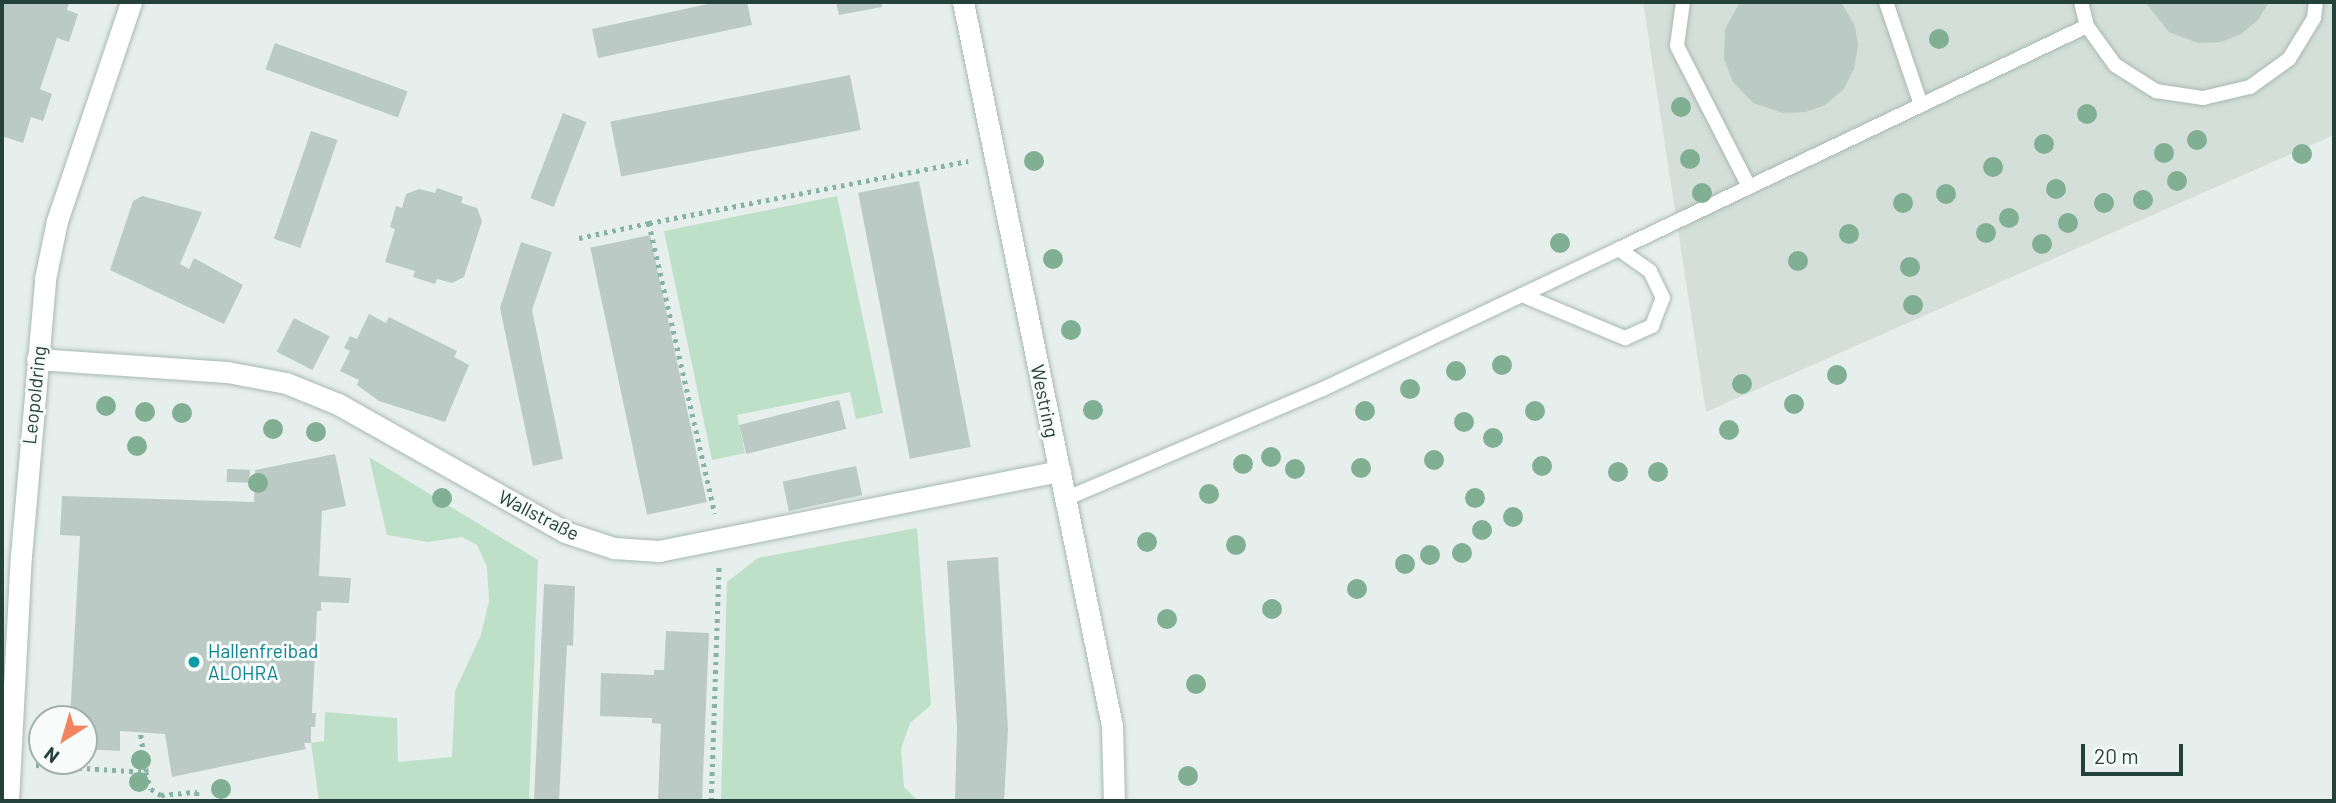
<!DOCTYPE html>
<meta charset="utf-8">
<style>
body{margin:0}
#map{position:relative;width:2336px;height:803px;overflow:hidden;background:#e6efeb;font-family:Barlow,sans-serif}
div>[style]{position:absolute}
.built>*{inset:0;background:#d4dfda}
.green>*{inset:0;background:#bfe0c8}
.building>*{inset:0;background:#bbcac4;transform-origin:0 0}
.path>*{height:4.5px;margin-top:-2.25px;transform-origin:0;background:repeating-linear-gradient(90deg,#86b3a5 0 3.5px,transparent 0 8.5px)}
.roads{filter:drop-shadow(0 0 2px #a8b8b2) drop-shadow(0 0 2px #a8b8b2)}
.service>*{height:14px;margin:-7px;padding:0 7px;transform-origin:7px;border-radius:7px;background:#fff}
.minor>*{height:21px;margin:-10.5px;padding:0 10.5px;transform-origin:10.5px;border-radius:10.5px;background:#fff}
.secondary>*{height:21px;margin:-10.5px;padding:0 10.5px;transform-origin:10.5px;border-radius:10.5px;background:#fff}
.trees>*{width:20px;height:20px;margin:-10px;border-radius:50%;background:#80af93}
.dots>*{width:19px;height:19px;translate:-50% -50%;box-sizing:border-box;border:4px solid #f7fbf9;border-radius:50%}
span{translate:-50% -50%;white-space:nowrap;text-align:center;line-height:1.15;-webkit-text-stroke:6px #f7fbf9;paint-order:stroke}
.street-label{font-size:19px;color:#24423a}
.culture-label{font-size:19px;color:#0d838f}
.left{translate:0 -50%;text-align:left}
.frame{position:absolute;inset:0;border:4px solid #24423a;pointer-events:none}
.north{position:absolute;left:28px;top:705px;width:70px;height:70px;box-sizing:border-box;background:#f7fbf9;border:2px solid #a3b1ad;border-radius:50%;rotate:217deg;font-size:19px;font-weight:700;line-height:28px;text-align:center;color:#24423a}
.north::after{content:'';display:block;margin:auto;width:24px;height:32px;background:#f4845f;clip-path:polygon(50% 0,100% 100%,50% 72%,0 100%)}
.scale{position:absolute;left:2081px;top:744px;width:102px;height:32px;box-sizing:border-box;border:4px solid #24423a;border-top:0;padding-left:9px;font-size:21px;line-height:24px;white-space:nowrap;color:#24423a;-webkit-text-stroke:5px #f7fbf9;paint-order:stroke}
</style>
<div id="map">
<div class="built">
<div style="clip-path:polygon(1643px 2px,2334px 2px,2334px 135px,1706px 412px)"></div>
</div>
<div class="green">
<div style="clip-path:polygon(837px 196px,883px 413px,856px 419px,850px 392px,737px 415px,745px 453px,712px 460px,664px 231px)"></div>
<div style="clip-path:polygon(369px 457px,538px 560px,529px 801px,319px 801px,311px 743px,324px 741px,325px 712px,397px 718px,398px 762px,452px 757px,455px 691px,481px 635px,489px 601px,487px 567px,477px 545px,462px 537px,428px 542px,387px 535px)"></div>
<div style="clip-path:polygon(917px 528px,931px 705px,910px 723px,901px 749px,904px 787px,918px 801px,721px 801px,727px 582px,758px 558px)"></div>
</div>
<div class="building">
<div style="clip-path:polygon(3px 2px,69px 2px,67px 10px,78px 14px,69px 42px,57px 38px,40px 89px,52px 94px,43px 121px,31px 117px,23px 143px,2px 136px)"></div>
<div style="clip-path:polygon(717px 2px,747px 2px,752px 25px,598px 58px,592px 29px)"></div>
<div style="clip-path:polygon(836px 2px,881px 2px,882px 7px,839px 15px)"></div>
<div style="clip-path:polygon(1740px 2px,1841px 2px,1855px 26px,1858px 45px,1854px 69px,1843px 90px,1825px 105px,1806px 112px,1783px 113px,1753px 103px,1733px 82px,1724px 59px,1725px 29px)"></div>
<div style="clip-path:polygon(2145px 2px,2269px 2px,2258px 20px,2241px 34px,2221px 42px,2198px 43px,2169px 32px)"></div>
<div style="left:275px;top:43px;width:141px;height:28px;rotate:20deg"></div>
<div style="left:850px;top:75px;width:56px;height:244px;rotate:79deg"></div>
<div style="left:563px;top:113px;width:25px;height:91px;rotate:21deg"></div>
<div style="left:311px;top:131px;width:28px;height:114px;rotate:19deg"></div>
<div style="left:919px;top:181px;width:271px;height:62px;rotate:79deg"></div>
<div style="clip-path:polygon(437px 188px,463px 197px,461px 203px,477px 208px,482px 221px,464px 277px,452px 283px,437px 279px,435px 284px,413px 277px,415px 271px,385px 262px,395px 229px,390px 227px,396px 206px,402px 208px,406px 194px,419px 189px,435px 193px)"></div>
<div style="clip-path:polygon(142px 196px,202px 212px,180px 264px,189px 269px,194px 258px,243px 285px,224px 324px,110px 270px,133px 201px)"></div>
<div style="left:650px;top:235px;width:273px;height:61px;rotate:78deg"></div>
<div style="clip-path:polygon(521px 242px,552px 252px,532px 310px,563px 459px,533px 466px,500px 308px)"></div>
<div style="clip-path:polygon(369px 314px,386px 323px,389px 317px,457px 351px,454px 357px,469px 365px,445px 422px,379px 401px,357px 385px,359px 380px,340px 371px,350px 351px,344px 348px,350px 336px,357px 339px)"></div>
<div style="left:294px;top:318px;width:40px;height:38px;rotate:27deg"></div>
<div style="left:839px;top:400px;width:30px;height:103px;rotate:76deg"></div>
<div style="clip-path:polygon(335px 454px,346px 506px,322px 511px,319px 576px,351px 578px,349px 603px,321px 602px,321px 611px,317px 611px,312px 713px,316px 713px,315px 727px,311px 727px,311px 743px,304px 743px,306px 749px,172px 777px,165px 734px,120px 731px,120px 751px,84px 749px,84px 719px,70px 719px,80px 536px,60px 535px,62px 496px,254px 502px,255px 470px)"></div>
<div style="left:856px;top:466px;width:30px;height:75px;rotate:78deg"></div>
<div style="left:227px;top:469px;width:23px;height:13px;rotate:2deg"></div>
<div style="clip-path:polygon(998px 557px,1008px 730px,1004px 801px,955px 801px,957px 728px,947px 561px)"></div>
<div style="clip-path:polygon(544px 584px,575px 586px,573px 646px,567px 645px,559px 801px,534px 801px)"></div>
<div style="clip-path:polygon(666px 631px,709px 633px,702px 801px,658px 801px,661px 724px,652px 723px,652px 718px,600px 716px,601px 673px,654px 675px,654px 670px,664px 670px)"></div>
</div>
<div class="path">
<div style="left:649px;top:223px;width:325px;rotate:-11deg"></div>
<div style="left:579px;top:238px;width:72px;rotate:-12.1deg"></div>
<div style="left:649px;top:223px;width:298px;rotate:77.2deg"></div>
<div style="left:36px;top:765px;width:110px;rotate:3.6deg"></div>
<div style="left:146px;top:772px;width:40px;rotate:-98.5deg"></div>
<div style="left:146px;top:772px;width:18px;rotate:74deg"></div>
<div style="left:151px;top:789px;width:12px;rotate:31deg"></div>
<div style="left:161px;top:795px;width:36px;rotate:-5deg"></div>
<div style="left:197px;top:792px;width:9px;rotate:90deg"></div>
<div style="left:711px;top:801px;width:237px;rotate:-88.1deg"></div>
</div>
<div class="roads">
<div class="service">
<div style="left:1683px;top:2px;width:44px;rotate:97.8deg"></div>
<div style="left:1677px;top:46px;width:158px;rotate:62.9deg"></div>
<div style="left:1886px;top:2px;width:109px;rotate:71.2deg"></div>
<div style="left:2081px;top:2px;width:25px;rotate:76deg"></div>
<div style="left:2087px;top:26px;width:48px;rotate:54.3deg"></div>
<div style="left:2115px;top:65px;width:49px;rotate:32.4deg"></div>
<div style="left:2156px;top:91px;width:48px;rotate:8.5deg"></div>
<div style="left:2203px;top:98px;width:48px;rotate:-13.2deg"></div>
<div style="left:2250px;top:87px;width:48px;rotate:-35.7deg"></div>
<div style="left:2289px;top:59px;width:48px;rotate:-58.6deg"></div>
<div style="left:2314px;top:18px;width:16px;rotate:-83deg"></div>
<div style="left:1619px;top:249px;width:518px;rotate:-25.48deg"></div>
<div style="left:1065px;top:499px;width:280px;rotate:-23.1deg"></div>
<div style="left:1323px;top:389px;width:220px;rotate:-25.3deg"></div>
<div style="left:1522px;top:295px;width:112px;rotate:22.7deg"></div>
<div style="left:1625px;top:338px;width:30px;rotate:-24deg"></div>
<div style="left:1652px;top:326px;width:30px;rotate:-69deg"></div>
<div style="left:1663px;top:298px;width:30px;rotate:-116deg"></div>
<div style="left:1650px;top:271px;width:38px;rotate:-145deg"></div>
<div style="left:1619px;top:249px;width:107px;rotate:154.6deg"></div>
</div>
<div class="minor">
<div style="left:963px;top:2px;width:739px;rotate:78.37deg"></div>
<div style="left:1112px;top:726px;width:75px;rotate:88.5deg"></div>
<div style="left:37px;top:359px;width:190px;rotate:3.9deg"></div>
<div style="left:227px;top:372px;width:60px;rotate:10.6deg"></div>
<div style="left:286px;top:383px;width:56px;rotate:22deg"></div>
<div style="left:338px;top:404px;width:261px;rotate:29.4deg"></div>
<div style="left:565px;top:532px;width:52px;rotate:18.1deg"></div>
<div style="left:614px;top:548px;width:45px;rotate:3.8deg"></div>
<div style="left:659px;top:551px;width:409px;rotate:-11.3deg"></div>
</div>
<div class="secondary">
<div style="left:8px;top:801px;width:245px;rotate:-87deg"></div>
<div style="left:21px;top:556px;width:278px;rotate:-85deg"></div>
<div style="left:45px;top:279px;width:59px;rotate:-78.3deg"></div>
<div style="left:57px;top:221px;width:231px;rotate:-71.3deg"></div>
</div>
</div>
<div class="trees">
<div style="left:1939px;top:39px"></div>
<div style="left:1681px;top:107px"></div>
<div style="left:2087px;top:114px"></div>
<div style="left:2197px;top:140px"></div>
<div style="left:2044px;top:144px"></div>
<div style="left:2164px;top:153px"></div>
<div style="left:2302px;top:154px"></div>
<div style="left:1690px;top:159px"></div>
<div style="left:1034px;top:161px"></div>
<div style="left:1993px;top:167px"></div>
<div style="left:2177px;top:181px"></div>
<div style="left:2056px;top:189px"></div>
<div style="left:1702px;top:193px"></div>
<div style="left:1946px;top:194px"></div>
<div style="left:2143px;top:200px"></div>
<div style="left:1903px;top:203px"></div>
<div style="left:2104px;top:203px"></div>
<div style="left:2009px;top:218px"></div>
<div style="left:2068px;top:223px"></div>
<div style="left:1986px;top:233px"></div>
<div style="left:1849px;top:234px"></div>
<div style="left:1560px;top:243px"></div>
<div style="left:2042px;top:244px"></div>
<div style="left:1053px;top:259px"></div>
<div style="left:1798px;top:261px"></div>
<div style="left:1910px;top:267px"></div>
<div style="left:1913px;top:305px"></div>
<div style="left:1071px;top:330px"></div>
<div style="left:1502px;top:365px"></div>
<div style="left:1456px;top:371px"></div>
<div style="left:1837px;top:375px"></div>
<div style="left:1742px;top:384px"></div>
<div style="left:1410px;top:389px"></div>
<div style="left:1794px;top:404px"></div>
<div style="left:106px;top:406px"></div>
<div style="left:1093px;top:410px"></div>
<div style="left:1365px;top:411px"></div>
<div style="left:1535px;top:411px"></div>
<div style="left:145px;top:412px"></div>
<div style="left:182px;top:413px"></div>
<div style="left:1464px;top:422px"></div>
<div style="left:273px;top:429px"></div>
<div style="left:1729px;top:430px"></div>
<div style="left:316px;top:432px"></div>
<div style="left:1493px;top:438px"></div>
<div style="left:137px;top:446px"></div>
<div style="left:1271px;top:457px"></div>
<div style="left:1434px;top:460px"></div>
<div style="left:1243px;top:464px"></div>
<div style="left:1542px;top:466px"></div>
<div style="left:1361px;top:468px"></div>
<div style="left:1295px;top:469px"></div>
<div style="left:1618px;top:472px"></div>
<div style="left:1658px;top:472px"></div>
<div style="left:258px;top:483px"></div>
<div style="left:1209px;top:494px"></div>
<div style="left:442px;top:498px"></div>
<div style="left:1475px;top:498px"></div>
<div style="left:1513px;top:517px"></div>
<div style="left:1482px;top:530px"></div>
<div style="left:1147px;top:542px"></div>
<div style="left:1236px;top:545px"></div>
<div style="left:1462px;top:553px"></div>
<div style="left:1430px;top:555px"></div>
<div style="left:1405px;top:564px"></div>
<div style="left:1357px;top:589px"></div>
<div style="left:1272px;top:609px"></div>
<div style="left:1167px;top:619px"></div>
<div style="left:1196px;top:684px"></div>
<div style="left:141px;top:760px"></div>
<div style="left:1188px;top:776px"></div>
<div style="left:139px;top:782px"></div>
<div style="left:221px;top:789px"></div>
</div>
<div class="dots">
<div style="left:194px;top:662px;background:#0f9aa8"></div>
</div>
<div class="street-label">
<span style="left:34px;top:395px;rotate:-84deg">Leopoldring</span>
<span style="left:1045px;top:401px;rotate:78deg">Westring</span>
<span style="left:539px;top:515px;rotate:27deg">Wallstraße</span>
</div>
<div class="culture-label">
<span class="left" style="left:208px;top:662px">Hallenfreibad<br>ALOHRA</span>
</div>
<div class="frame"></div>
<div class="north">N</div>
<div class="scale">20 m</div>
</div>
